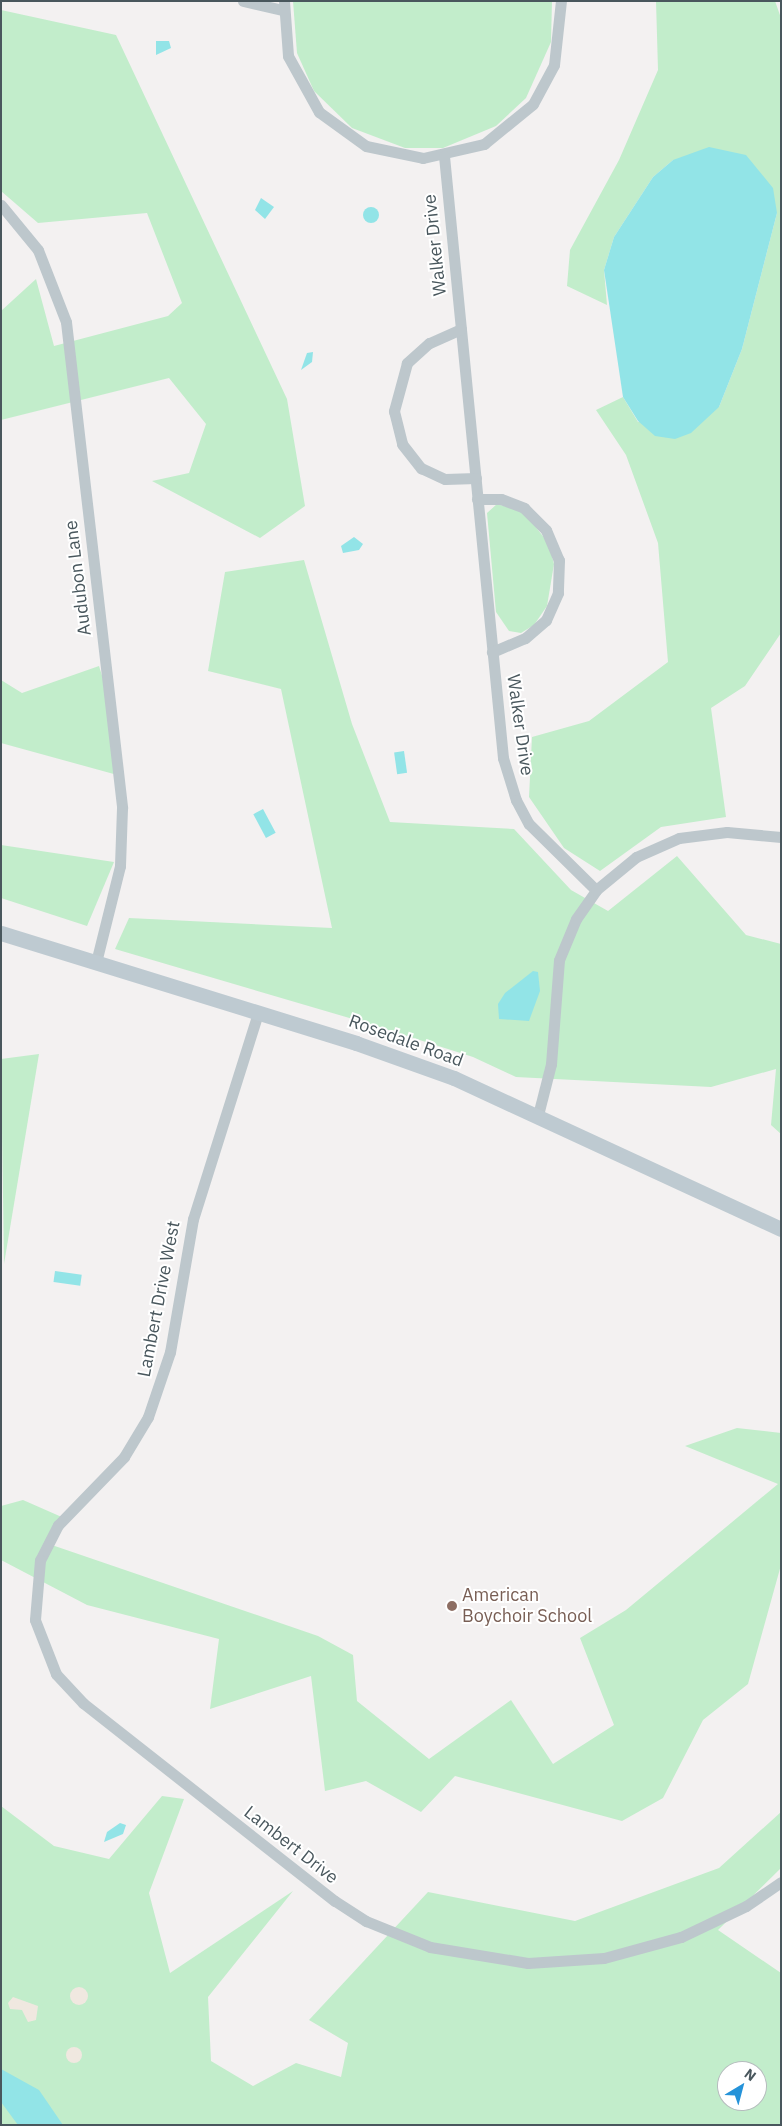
<!DOCTYPE html>
<style>
body{margin:0}
#map{position:relative;width:782px;height:2126px;overflow:hidden;background:#f3f1f1;font-family:"IBM Plex Sans",sans-serif}
div>[style]{position:absolute}
.green>*{inset:0;background:#c2edcb}
.sand>*{inset:0;background:#f0e8e0}
.round{border-radius:50%}
.water>*{inset:0;background:#92e4e7;transform-origin:0 0}
.street>*{height:11px;margin:-5.5px;padding:0 5.5px;transform-origin:5.5px;border-radius:5.5px;background:#bdc7cc}
.secondary>*{height:15px;margin:-7.5px;padding:0 7.5px;transform-origin:7.5px;border-radius:7.5px;background:#becad1}
.dots>*{width:14px;height:14px;translate:-50% -50%;box-sizing:border-box;border:2px solid #fff;border-radius:50%}
span{translate:-50% -50%;white-space:nowrap;text-align:center;line-height:1.15;-webkit-text-stroke:4px #fff;paint-order:stroke}
.street-label{font-size:18px;color:#49575d}
.education-label{font-size:18px;color:#785e54}
.left{translate:0 -50%;text-align:left}
.frame{position:absolute;inset:0;border:2px solid #49575d;pointer-events:none}
.north{position:absolute;left:717px;top:2061px;width:50px;height:50px;box-sizing:border-box;background:#fff;border:1px solid #b6bcbe;border-radius:50%;rotate:37deg;font-size:14px;font-weight:700;line-height:20px;text-align:center;color:#49575d}
.north::after{content:'';display:block;margin:auto;width:18px;height:22px;background:#2593d9;clip-path:polygon(50% 0,100% 100%,50% 72%,0 100%)}
</style>
<div id="map">
<div class="green">
<div style="clip-path:polygon(293px 1px,552px 1px,551px 42px,526px 98px,496px 126px,443px 148px,405px 148px,352px 128px,314px 91px,297px 53px)"></div>
<div style="clip-path:polygon(656px 1px,775px 1px,781px 18px,781px 633px,745px 686px,711px 708px,726px 817px,661px 827px,600px 871px,564px 848px,529px 797px,532px 737px,589px 721px,668px 662px,658px 543px,626px 455px,596px 410px,623px 397px,638px 422px,719px 407px,742px 349px,777px 213px,673px 160px,653px 177px,614px 237px,604px 270px,607px 305px,567px 286px,570px 250px,619px 160px,658px 70px)"></div>
<div style="clip-path:polygon(1px 10px,116px 35px,287px 399px,305px 506px,260px 538px,152px 481px,189px 473px,206px 424px,169px 378px,1px 420px,1px 311px,36px 279px,54px 346px,168px 316px,182px 303px,147px 213px,38px 223px,1px 191px)"></div>
<div style="clip-path:polygon(497px 504px,524px 512px,549px 544px,554px 564px,547px 606px,534px 625px,521px 633px,509px 631px,496px 612px,487px 513px)"></div>
<div style="clip-path:polygon(304px 560px,352px 724px,390px 822px,514px 829px,571px 890px,608px 911px,677px 856px,746px 935px,781px 944px,781px 1134px,771px 1125px,776px 1069px,711px 1087px,516px 1077px,473px 1057px,363px 1022px,115px 949px,129px 918px,332px 928px,281px 689px,208px 671px,225px 572px)"></div>
<div style="clip-path:polygon(99px 666px,114px 714px,121px 776px,1px 743px,1px 680px,22px 693px)"></div>
<div style="clip-path:polygon(1px 845px,114px 862px,87px 926px,1px 898px)"></div>
<div style="clip-path:polygon(39px 1054px,4px 1264px,1px 1059px)"></div>
<div style="clip-path:polygon(737px 1428px,781px 1433px,781px 1565px,748px 1684px,703px 1720px,663px 1798px,622px 1821px,455px 1776px,421px 1812px,366px 1781px,325px 1791px,311px 1676px,210px 1709px,219px 1639px,87px 1605px,1px 1560px,1px 1506px,23px 1500px,64px 1518px,46px 1543px,318px 1636px,353px 1655px,357px 1701px,429px 1759px,511px 1700px,553px 1764px,614px 1725px,580px 1638px,626px 1610px,778px 1484px,685px 1446px)"></div>
<div style="clip-path:polygon(evenodd,162px 1796px,184px 1799px,149px 1893px,170px 1973px,293px 1891px,208px 1997px,211px 2061px,253px 2086px,296px 2063px,341px 2077px,348px 2043px,309px 2020px,428px 1892px,575px 1921px,719px 1868px,781px 1812px,781px 1868px,718px 1930px,781px 1973px,781px 2125px,1px 2125px,1px 1806px,54px 1846px,109px 1859px,162px 1796px,727px 2071px,757px 2071px,757px 2101px,727px 2101px,727px 2071px)"></div>
</div>
<div class="sand">
<div class="round" style="left:70px;top:1987px;width:18px;height:18px"></div>
<div style="clip-path:polygon(13px 1997px,38px 2006px,36px 2020px,28px 2022px,22px 2010px,10px 2009px,8px 2003px)"></div>
<div class="round" style="left:66px;top:2047px;width:16px;height:16px"></div>
</div>
<div class="water">
<div style="clip-path:polygon(156px 41px,169px 41px,171px 48px,156px 55px)"></div>
<div style="clip-path:polygon(709px 147px,746px 155px,773px 188px,777px 213px,742px 349px,719px 407px,691px 433px,675px 439px,655px 436px,638px 421px,623px 397px,604px 270px,614px 237px,653px 177px,673px 160px)"></div>
<div style="clip-path:polygon(261px 198px,274px 207px,265px 219px,255px 210px)"></div>
<div class="round" style="left:363px;top:207px;width:16px;height:16px"></div>
<div style="clip-path:polygon(313px 352px,312px 362px,301px 370px,307px 353px)"></div>
<div style="clip-path:polygon(354px 537px,363px 544px,359px 550px,343px 553px,341px 546px)"></div>
<div style="left:404px;top:751px;width:22px;height:10px;rotate:82deg"></div>
<div style="left:263px;top:809px;width:27px;height:11px;rotate:62deg"></div>
<div style="clip-path:polygon(533px 971px,538px 972px,540px 991px,529px 1021px,499px 1019px,498px 1004px,505px 993px)"></div>
<div style="left:55px;top:1271px;width:27px;height:11px;rotate:8deg"></div>
<div style="clip-path:polygon(120px 1823px,126px 1825px,123px 1834px,104px 1842px,107px 1832px)"></div>
<div style="clip-path:polygon(1px 2069px,39px 2090px,63px 2125px,18px 2125px,1px 2102px)"></div>
</div>
<div class="street">
<div style="left:243px;top:1px;width:41px;rotate:12.7deg"></div>
<div style="left:284px;top:1px;width:55px;rotate:85.8deg"></div>
<div style="left:288px;top:56px;width:64px;rotate:61deg"></div>
<div style="left:319px;top:112px;width:58px;rotate:35.9deg"></div>
<div style="left:366px;top:146px;width:58px;rotate:11.9deg"></div>
<div style="left:423px;top:158px;width:63px;rotate:-12.9deg"></div>
<div style="left:484px;top:144px;width:63px;rotate:-39.2deg"></div>
<div style="left:533px;top:104px;width:44px;rotate:-61.7deg"></div>
<div style="left:554px;top:65px;width:64px;rotate:-83.8deg"></div>
<div style="left:444px;top:156px;width:605px;rotate:84.4deg"></div>
<div style="left:503px;top:758px;width:44px;rotate:72.8deg"></div>
<div style="left:516px;top:800px;width:27px;rotate:62deg"></div>
<div style="left:529px;top:824px;width:94px;rotate:44.6deg"></div>
<div style="left:1px;top:205px;width:58px;rotate:50.6deg"></div>
<div style="left:38px;top:250px;width:77px;rotate:68.7deg"></div>
<div style="left:66px;top:322px;width:489px;rotate:83.4deg"></div>
<div style="left:122px;top:808px;width:58px;rotate:92deg"></div>
<div style="left:120px;top:866px;width:99px;rotate:104deg"></div>
<div style="left:461px;top:329px;width:35px;rotate:156deg"></div>
<div style="left:429px;top:343px;width:30px;rotate:138deg"></div>
<div style="left:407px;top:363px;width:50px;rotate:105.2deg"></div>
<div style="left:394px;top:411px;width:34px;rotate:76deg"></div>
<div style="left:402px;top:444px;width:31px;rotate:52deg"></div>
<div style="left:421px;top:468px;width:26px;rotate:25deg"></div>
<div style="left:445px;top:479px;width:31px;rotate:-2deg"></div>
<div style="left:477px;top:499px;width:24px"></div>
<div style="left:501px;top:499px;width:25px;rotate:21deg"></div>
<div style="left:524px;top:508px;width:31px;rotate:45deg"></div>
<div style="left:546px;top:530px;width:33px;rotate:67deg"></div>
<div style="left:559px;top:560px;width:33px;rotate:92deg"></div>
<div style="left:558px;top:593px;width:30px;rotate:114deg"></div>
<div style="left:546px;top:620px;width:28px;rotate:139deg"></div>
<div style="left:525px;top:638px;width:36px;rotate:157deg"></div>
<div style="left:258px;top:1013px;width:216px;rotate:107.5deg"></div>
<div style="left:193px;top:1219px;width:135px;rotate:99.8deg"></div>
<div style="left:170px;top:1352px;width:69px;rotate:108.7deg"></div>
<div style="left:148px;top:1417px;width:47px;rotate:121deg"></div>
<div style="left:124px;top:1457px;width:95px;rotate:134.1deg"></div>
<div style="left:58px;top:1525px;width:39px;rotate:117deg"></div>
<div style="left:40px;top:1560px;width:60px;rotate:94.8deg"></div>
<div style="left:35px;top:1620px;width:58px;rotate:68.7deg"></div>
<div style="left:56px;top:1674px;width:40px;rotate:47deg"></div>
<div style="left:83px;top:1703px;width:320px;rotate:38.2deg"></div>
<div style="left:335px;top:1901px;width:37px;rotate:33deg"></div>
<div style="left:366px;top:1921px;width:69px;rotate:22.1deg"></div>
<div style="left:430px;top:1947px;width:99px;rotate:9.3deg"></div>
<div style="left:528px;top:1963px;width:76px;rotate:-3.8deg"></div>
<div style="left:604px;top:1958px;width:80px;rotate:-15.3deg"></div>
<div style="left:681px;top:1937px;width:72px;rotate:-25.5deg"></div>
<div style="left:746px;top:1906px;width:42px;rotate:-34.4deg"></div>
<div style="left:538px;top:1115px;width:53px;rotate:-75.7deg"></div>
<div style="left:551px;top:1064px;width:104px;rotate:-85.6deg"></div>
<div style="left:559px;top:960px;width:44px;rotate:-67.5deg"></div>
<div style="left:576px;top:919px;width:35px;rotate:-55deg"></div>
<div style="left:596px;top:890px;width:52px;rotate:-39.5deg"></div>
<div style="left:636px;top:857px;width:47px;rotate:-23.8deg"></div>
<div style="left:679px;top:838px;width:48px;rotate:-7.1deg"></div>
<div style="left:727px;top:832px;width:54px;rotate:5.3deg"></div>
</div>
<div class="secondary">
<div style="left:1px;top:933px;width:372px;rotate:17.2deg"></div>
<div style="left:356px;top:1043px;width:104px;rotate:19.7deg"></div>
<div style="left:454px;top:1078px;width:360px;rotate:24.8deg"></div>
</div>
<div class="dots">
<div style="left:452px;top:1606px;background:#8d6e63"></div>
</div>
<div class="street-label">
<span style="left:435px;top:245px;rotate:-96deg">Walker Drive</span>
<span style="left:78px;top:578px;rotate:-97deg">Audubon Lane</span>
<span style="left:520px;top:725px;rotate:82deg">Walker Drive</span>
<span style="left:406px;top:1041px;rotate:20deg">Rosedale Road</span>
<span style="left:159px;top:1299px;rotate:-79deg">Lambert Drive West</span>
<span style="left:291px;top:1845px;rotate:38deg">Lambert Drive</span>
</div>
<div class="education-label">
<span class="left" style="left:462px;top:1606px">American<br>Boychoir School</span>
</div>
<div class="frame"></div>
<div class="north">N</div>
</div>
